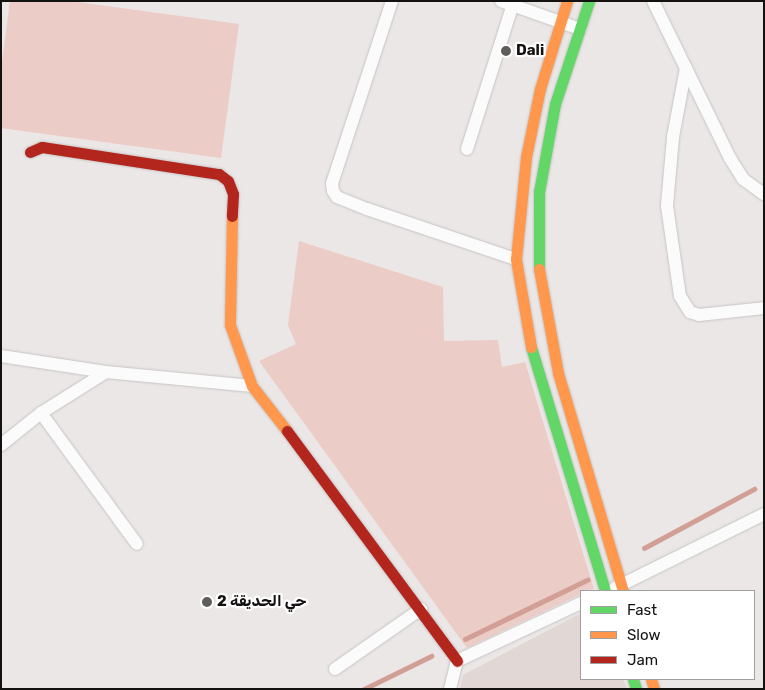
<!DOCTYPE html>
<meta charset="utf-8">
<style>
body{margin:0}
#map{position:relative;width:765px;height:690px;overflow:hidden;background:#ebe7e6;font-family:Rubik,Cairo,sans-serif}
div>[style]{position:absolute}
.built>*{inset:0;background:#e1d8d6}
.green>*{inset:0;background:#ecccc6}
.stream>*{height:4.5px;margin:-2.25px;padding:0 2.25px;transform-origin:2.25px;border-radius:2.25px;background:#d29f96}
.roads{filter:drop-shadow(0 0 1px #c7c4c4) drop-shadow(0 0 1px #c7c4c4)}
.street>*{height:12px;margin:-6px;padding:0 6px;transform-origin:6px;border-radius:6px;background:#fcfbfb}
.fast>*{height:11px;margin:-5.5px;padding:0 5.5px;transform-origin:5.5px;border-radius:5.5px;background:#63d668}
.slow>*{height:11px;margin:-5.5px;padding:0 5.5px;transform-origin:5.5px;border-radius:5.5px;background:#ff974d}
.jam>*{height:11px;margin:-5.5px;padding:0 5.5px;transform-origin:5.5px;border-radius:5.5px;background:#b3261e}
.dots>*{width:14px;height:14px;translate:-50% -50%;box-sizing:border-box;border:2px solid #fff;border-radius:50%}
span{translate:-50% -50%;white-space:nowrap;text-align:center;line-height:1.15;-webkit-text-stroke:4.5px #fff;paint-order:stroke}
.poi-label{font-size:15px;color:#141211;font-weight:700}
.left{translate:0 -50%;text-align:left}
.frame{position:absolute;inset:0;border:2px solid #141211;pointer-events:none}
.legend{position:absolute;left:580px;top:590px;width:175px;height:90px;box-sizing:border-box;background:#fff;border:1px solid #a1a0a0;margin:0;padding:6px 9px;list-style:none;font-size:15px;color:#141211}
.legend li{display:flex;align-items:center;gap:10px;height:25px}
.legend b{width:25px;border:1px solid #a1a0a0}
</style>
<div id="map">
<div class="built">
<div style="clip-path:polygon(581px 613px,581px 679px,623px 679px,627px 689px,460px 689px,463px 675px)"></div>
</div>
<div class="green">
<div style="clip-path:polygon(10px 1px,70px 1px,239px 24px,221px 158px,1px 128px,1px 69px)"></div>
<div style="clip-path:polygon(299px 241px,443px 287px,444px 341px,498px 340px,502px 367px,525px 362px,594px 589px,581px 591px,581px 594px,467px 648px,259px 361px,296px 344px,288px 325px)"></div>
</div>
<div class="stream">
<div style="left:644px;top:548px;width:125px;rotate:-28.2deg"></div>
<div style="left:465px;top:639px;width:136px;rotate:-25.8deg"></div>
<div style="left:364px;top:689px;width:75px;rotate:-26.2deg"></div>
</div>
<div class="roads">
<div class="street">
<div style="left:392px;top:1px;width:192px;rotate:108.2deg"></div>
<div style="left:332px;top:183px;width:8px;rotate:83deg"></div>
<div style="left:333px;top:191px;width:7px;rotate:56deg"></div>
<div style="left:337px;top:197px;width:32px;rotate:22deg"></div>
<div style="left:367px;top:209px;width:157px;rotate:18.6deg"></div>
<div style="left:501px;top:1px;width:84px;rotate:19.5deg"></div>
<div style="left:653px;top:1px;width:175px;rotate:63.9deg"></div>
<div style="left:730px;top:158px;width:25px;rotate:58deg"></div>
<div style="left:743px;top:179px;width:26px;rotate:36deg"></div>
<div style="left:686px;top:68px;width:70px;rotate:100.7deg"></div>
<div style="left:673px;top:137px;width:69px;rotate:95deg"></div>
<div style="left:667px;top:206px;width:91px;rotate:81.8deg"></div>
<div style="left:680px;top:296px;width:19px;rotate:58deg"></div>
<div style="left:690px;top:312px;width:9px;rotate:18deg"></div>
<div style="left:699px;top:315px;width:65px;rotate:-6.1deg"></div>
<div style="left:467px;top:149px;width:155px;rotate:-72.4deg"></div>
<div style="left:1px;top:356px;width:106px;rotate:8.7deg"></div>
<div style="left:106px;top:372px;width:147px;rotate:5.5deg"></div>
<div style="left:41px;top:413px;width:162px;rotate:53.8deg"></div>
<div style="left:1px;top:445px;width:51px;rotate:-38.7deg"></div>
<div style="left:41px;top:413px;width:77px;rotate:-32.2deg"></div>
<div style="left:615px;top:588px;width:166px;rotate:-26.4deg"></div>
<div style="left:335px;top:669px;width:105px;rotate:-34.9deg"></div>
<div style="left:450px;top:689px;width:29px;rotate:-76deg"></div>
<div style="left:457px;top:661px;width:137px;rotate:-25.1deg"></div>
</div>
<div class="fast">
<div style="left:539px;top:269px;width:77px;rotate:-90deg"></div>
<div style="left:539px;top:192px;width:89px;rotate:-79.7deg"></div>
<div style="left:555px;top:104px;width:108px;rotate:-71.7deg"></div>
<div style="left:531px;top:347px;width:255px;rotate:73.1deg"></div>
<div style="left:633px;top:679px;width:10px;rotate:73deg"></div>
</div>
<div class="slow">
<div style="left:232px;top:216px;width:109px;rotate:91.1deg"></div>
<div style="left:230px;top:325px;width:65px;rotate:70.2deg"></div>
<div style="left:252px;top:386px;width:57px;rotate:52.1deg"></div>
<div style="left:539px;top:269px;width:106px;rotate:79.6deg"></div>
<div style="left:558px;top:373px;width:227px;rotate:73.4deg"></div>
<div style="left:531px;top:347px;width:89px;rotate:-99.7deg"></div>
<div style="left:516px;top:259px;width:102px;rotate:-84.4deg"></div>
<div style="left:526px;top:157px;width:69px;rotate:-78.4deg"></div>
<div style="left:540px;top:89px;width:92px;rotate:-72.9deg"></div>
<div style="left:651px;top:679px;width:10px;rotate:73deg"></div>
</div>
<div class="jam">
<div style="left:30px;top:152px;width:13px;rotate:-23deg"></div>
<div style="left:42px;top:147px;width:179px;rotate:8.7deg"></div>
<div style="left:219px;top:174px;width:11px;rotate:38deg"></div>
<div style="left:228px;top:181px;width:14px;rotate:69deg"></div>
<div style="left:233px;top:194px;width:22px;rotate:93deg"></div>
<div style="left:287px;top:431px;width:286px;rotate:53.5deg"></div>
</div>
</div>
<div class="dots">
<div style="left:506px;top:51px;background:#5f5d5c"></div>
<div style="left:207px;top:602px;background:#5f5d5c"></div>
</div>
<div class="poi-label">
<span class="left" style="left:516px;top:51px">Dali</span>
<span class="left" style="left:217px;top:602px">حي الحديقة 2</span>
</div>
<div class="frame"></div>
<ul class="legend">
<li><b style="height:6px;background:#63d668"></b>Fast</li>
<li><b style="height:6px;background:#ff974d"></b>Slow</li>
<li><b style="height:6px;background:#b3261e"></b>Jam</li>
</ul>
</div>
